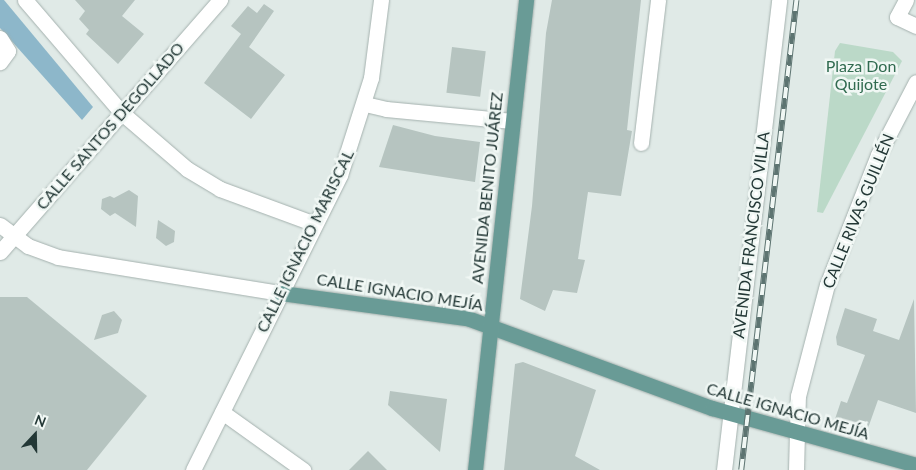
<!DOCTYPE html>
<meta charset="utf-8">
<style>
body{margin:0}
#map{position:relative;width:916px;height:470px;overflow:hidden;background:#e0eae7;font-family:Lato,sans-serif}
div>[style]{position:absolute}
.green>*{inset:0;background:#bbd9c8}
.water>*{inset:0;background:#8db7ca}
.building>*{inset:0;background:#b6c4c0;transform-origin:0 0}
.roads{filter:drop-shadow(0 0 1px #a4b1ae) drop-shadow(0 0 1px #a4b1ae)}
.pedestrian>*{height:15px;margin:-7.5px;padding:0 7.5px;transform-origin:7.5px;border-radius:7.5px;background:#fff}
.minor>*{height:15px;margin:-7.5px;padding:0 7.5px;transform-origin:7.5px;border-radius:7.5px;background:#fff}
.tertiary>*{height:15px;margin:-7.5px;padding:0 7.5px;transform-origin:7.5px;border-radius:7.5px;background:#fff}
.secondary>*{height:15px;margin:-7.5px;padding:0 7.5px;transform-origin:7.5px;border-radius:7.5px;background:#fff}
.primary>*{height:15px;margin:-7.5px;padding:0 7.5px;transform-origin:7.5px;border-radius:7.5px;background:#699b96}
.rail>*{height:5.5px;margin-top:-2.75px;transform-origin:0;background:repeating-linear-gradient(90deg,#f0f7f4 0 11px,#5d7471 0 22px);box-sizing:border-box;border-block:1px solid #5d7471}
span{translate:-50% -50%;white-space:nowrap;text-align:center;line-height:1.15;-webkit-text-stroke:5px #f0f7f4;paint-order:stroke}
.park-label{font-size:16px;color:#316b50}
.street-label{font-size:16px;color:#233836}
.north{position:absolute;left:10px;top:410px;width:50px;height:50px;-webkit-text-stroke:4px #f0f7f4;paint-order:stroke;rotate:21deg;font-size:14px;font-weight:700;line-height:20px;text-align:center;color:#233836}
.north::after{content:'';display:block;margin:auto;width:18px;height:22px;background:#233836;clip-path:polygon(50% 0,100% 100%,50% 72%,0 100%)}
</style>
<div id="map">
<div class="green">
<div style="clip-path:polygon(840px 43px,893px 52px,902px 61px,823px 213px,817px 212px,835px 51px)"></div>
</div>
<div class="water">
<div style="clip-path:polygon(0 0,4px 0,93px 107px,82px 120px,0 28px)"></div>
</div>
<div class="building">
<div style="clip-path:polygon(75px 0,135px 0,122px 16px,144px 34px,118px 64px,86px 34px,89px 30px,79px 19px,85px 11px)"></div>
<div style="clip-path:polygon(552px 0,641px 0,627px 130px,632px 131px,621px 196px,588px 192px,578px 259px,585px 260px,577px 293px,553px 290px,545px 311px,520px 299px,532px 206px,546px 33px)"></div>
<div style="clip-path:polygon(264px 4px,274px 11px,249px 47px,285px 75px,251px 119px,204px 83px,241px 34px,231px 26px,248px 6px,257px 13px)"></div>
<div style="left:452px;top:47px;width:34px;height:46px;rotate:7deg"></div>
<div style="clip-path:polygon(393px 125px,435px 136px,480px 142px,475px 182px,379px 167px)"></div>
<div style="clip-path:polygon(129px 190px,138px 196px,136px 227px,115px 213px,110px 216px,101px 209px,102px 199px,110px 196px,114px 198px)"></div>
<div style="clip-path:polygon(158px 220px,175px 231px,174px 242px,166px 246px,156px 238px)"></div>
<div style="clip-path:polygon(0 297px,27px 297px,147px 396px,87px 470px,0 470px)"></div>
<div style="clip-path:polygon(914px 299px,916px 413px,878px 400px,867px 431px,835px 419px,841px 401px,847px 403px,865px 355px,837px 345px,836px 337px,845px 308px,877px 319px,873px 331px,899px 340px)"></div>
<div style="clip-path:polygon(114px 311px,122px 320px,118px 333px,94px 340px,102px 315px)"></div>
<div style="clip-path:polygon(523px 362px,596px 390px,575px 456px,600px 470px,504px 470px,515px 364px)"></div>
<div style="clip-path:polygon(390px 391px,447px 399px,440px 452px,388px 405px)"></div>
<div style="clip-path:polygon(368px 451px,387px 470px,349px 470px)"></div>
</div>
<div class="roads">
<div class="pedestrian">
<div style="left:365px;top:104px;width:22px;rotate:13deg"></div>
<div style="left:386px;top:109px;width:127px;rotate:5.4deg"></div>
</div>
<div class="minor">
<div style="left:25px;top:0;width:149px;rotate:49.4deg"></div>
<div style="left:122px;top:113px;width:86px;rotate:40.7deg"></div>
<div style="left:187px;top:169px;width:39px;rotate:31deg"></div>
<div style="left:220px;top:189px;width:101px;rotate:20.2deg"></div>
<div style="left:906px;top:0;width:19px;rotate:118deg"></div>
<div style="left:897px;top:17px;width:21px;rotate:25deg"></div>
<div style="left:0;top:38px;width:15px;rotate:58deg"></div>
<div style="left:8px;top:51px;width:14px;rotate:126deg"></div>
<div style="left:641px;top:143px;width:144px;rotate:-83.2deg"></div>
<div style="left:0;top:252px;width:335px;rotate:-48.9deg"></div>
<div style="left:222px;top:412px;width:100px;rotate:35.6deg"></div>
<div style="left:193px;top:470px;width:330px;rotate:-63.5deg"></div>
<div style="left:340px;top:175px;width:102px;rotate:-72.3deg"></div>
<div style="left:371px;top:78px;width:79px;rotate:-82.7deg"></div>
</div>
<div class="tertiary">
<div style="left:0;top:225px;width:35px;rotate:37deg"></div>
<div style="left:28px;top:246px;width:32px;rotate:20deg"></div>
<div style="left:58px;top:257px;width:226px;rotate:9.2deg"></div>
</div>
<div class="secondary">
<div style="left:724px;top:470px;width:473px;rotate:-83.3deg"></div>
<div style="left:796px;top:470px;width:74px;rotate:-88.5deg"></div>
<div style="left:798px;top:396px;width:115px;rotate:-75.4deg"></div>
<div style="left:827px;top:285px;width:140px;rotate:-68.6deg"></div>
<div style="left:878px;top:155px;width:82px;rotate:-62.5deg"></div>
</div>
<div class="primary">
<div style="left:281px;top:293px;width:188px;rotate:7.7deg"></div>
<div style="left:467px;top:318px;width:261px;rotate:20.2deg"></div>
<div style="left:712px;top:408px;width:212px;rotate:15.6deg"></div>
<div style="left:475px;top:470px;width:473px;rotate:-83.8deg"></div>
</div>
</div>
<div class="rail">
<div style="left:741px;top:470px;width:473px;rotate:-83.3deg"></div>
</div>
<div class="park-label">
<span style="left:861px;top:75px">Plaza Don<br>Quijote</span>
</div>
<div class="street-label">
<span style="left:110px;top:126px;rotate:-49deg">CALLE SANTOS DEGOLLADO</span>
<span style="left:487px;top:188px;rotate:-84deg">AVENIDA BENITO JUÁREZ</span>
<span style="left:858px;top:211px;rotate:-68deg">CALLE RIVAS GUILLÉN</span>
<span style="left:751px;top:235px;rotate:-83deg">AVENIDA FRANCISCO VILLA</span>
<span style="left:305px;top:241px;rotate:-64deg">CALLE IGNACIO MARISCAL</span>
<span style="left:400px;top:292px;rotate:9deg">CALLE IGNACIO MEJÍA</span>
<span style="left:788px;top:411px;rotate:16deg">CALLE IGNACIO MEJÍA</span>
</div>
<div class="north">N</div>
</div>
